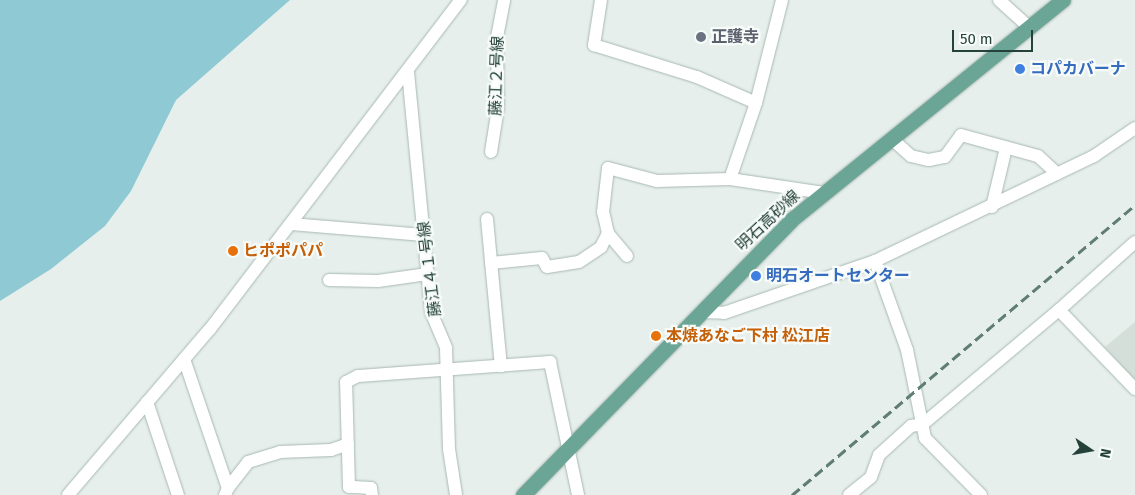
<!DOCTYPE html>
<meta charset="utf-8">
<style>
body{margin:0}
#map{position:relative;width:1135px;height:495px;overflow:hidden;background:#e6efeb;font-family:"Fira Sans","Noto Sans JP",sans-serif}
div>[style]{position:absolute}
.built>*{inset:0;background:#d4dfda}
.water>*{inset:0;background:#8ec9d4}
.roads{filter:drop-shadow(0 0 1px #a8b8b2) drop-shadow(0 0 1px #a8b8b2)}
.minor>*{height:12px;margin:-6px;padding:0 6px;transform-origin:6px;border-radius:6px;background:#fff}
.major>*{height:15px;margin:-7.5px;padding:0 7.5px;transform-origin:7.5px;border-radius:7.5px;background:#6aa596}
.rail>*{height:3px;margin-top:-1.5px;transform-origin:0;background:repeating-linear-gradient(90deg,#5f7d75 0 10px,transparent 0 15px)}
.dots>*{width:14px;height:14px;translate:-50% -50%;box-sizing:border-box;border:2px solid #f7fbf9;border-radius:50%}
span{translate:-50% -50%;white-space:nowrap;text-align:center;line-height:1.15;-webkit-text-stroke:4.5px #f7fbf9;paint-order:stroke}
.worship-label{font-size:16px;color:#5b616d;font-weight:700}
.left{translate:0 -50%;text-align:left}
.shop-label{font-size:16px;color:#366cbe;font-weight:700}
.street-label{font-size:16px;color:#24423a}
.food-label{font-size:16px;color:#c56008;font-weight:700}
.north{position:absolute;left:1065px;top:425px;width:50px;height:50px;-webkit-text-stroke:4px #f7fbf9;paint-order:stroke;rotate:102deg;font-size:14px;font-weight:700;line-height:20px;text-align:center;color:#24423a}
.north::after{content:'';display:block;margin:auto;width:18px;height:22px;background:#24423a;clip-path:polygon(50% 0,100% 100%,50% 72%,0 100%)}
.scale{position:absolute;left:952px;top:30px;width:81px;height:22px;box-sizing:border-box;border:2px solid #24423a;border-top:0;padding-left:6px;font-size:15px;line-height:18px;white-space:nowrap;color:#24423a;-webkit-text-stroke:4px #f7fbf9;paint-order:stroke}
</style>
<div id="map">
<div class="built">
<div style="clip-path:polygon(1135px 322px,1135px 380px,1105px 347px)"></div>
</div>
<div class="water">
<div style="clip-path:polygon(0 0,290px 0,176px 100px,131px 191px,105px 226px,51px 269px,0 301px)"></div>
</div>
<div class="roads">
<div class="minor">
<div style="left:601px;top:0;width:46px;rotate:98.8deg"></div>
<div style="left:594px;top:45px;width:108px;rotate:17.3deg"></div>
<div style="left:697px;top:77px;width:64px;rotate:23.8deg"></div>
<div style="left:999px;top:0;width:42px;rotate:42.1deg"></div>
<div style="left:408px;top:72px;width:241px;rotate:84.5deg"></div>
<div style="left:431px;top:312px;width:39px;rotate:67deg"></div>
<div style="left:446px;top:348px;width:101px;rotate:88.3deg"></div>
<div style="left:449px;top:449px;width:47px;rotate:81.3deg"></div>
<div style="left:892px;top:139px;width:25px;rotate:42deg"></div>
<div style="left:911px;top:156px;width:18px;rotate:13deg"></div>
<div style="left:929px;top:160px;width:16px;rotate:-11deg"></div>
<div style="left:945px;top:157px;width:27px;rotate:-54deg"></div>
<div style="left:961px;top:135px;width:80px;rotate:15.3deg"></div>
<div style="left:1038px;top:156px;width:26px;rotate:43deg"></div>
<div style="left:491px;top:152px;width:45px;rotate:-81deg"></div>
<div style="left:498px;top:108px;width:71px;rotate:-90.8deg"></div>
<div style="left:497px;top:37px;width:38px;rotate:-79deg"></div>
<div style="left:730px;top:179px;width:80px;rotate:-71.1deg"></div>
<div style="left:756px;top:103px;width:106px;rotate:-75.8deg"></div>
<div style="left:992px;top:207px;width:61px;rotate:-76.7deg"></div>
<div style="left:487px;top:219px;width:148px;rotate:84.6deg"></div>
<div style="left:291px;top:224px;width:133px;rotate:4.7deg"></div>
<div style="left:627px;top:256px;width:30px;rotate:-130deg"></div>
<div style="left:608px;top:233px;width:22px;rotate:-103deg"></div>
<div style="left:603px;top:212px;width:44px;rotate:-83.5deg"></div>
<div style="left:608px;top:168px;width:51px;rotate:14.9deg"></div>
<div style="left:657px;top:181px;width:73px;rotate:-1.6deg"></div>
<div style="left:730px;top:179px;width:95px;rotate:8.5deg"></div>
<div style="left:875px;top:261px;width:95px;rotate:70.2deg"></div>
<div style="left:907px;top:350px;width:90px;rotate:78.4deg"></div>
<div style="left:925px;top:438px;width:80px;rotate:45.5deg"></div>
<div style="left:491px;top:263px;width:51px;rotate:-5.6deg"></div>
<div style="left:542px;top:258px;width:10px;rotate:61deg"></div>
<div style="left:547px;top:267px;width:32px;rotate:-9deg"></div>
<div style="left:579px;top:262px;width:27px;rotate:-34deg"></div>
<div style="left:601px;top:247px;width:16px;rotate:-63deg"></div>
<div style="left:329px;top:280px;width:49px;rotate:1.2deg"></div>
<div style="left:378px;top:281px;width:50px;rotate:-8deg"></div>
<div style="left:1059px;top:310px;width:102px;rotate:-41.8deg"></div>
<div style="left:701px;top:312px;width:23px;rotate:2deg"></div>
<div style="left:724px;top:313px;width:160px;rotate:-19deg"></div>
<div style="left:875px;top:261px;width:243px;rotate:-25.6deg"></div>
<div style="left:1094px;top:156px;width:50px;rotate:-34.3deg"></div>
<div style="left:184px;top:359px;width:136px;rotate:71.2deg"></div>
<div style="left:228px;top:488px;width:8px;rotate:113deg"></div>
<div style="left:147px;top:402px;width:98px;rotate:71.6deg"></div>
<div style="left:228px;top:488px;width:33px;rotate:-52deg"></div>
<div style="left:248px;top:462px;width:34px;rotate:-17deg"></div>
<div style="left:280px;top:452px;width:51px;rotate:-2.2deg"></div>
<div style="left:331px;top:450px;width:18px;rotate:-19deg"></div>
<div style="left:68px;top:495px;width:218px;rotate:-49.5deg"></div>
<div style="left:210px;top:329px;width:414px;rotate:-52.7deg"></div>
<div style="left:372px;top:495px;width:7px;rotate:-98deg"></div>
<div style="left:371px;top:488px;width:22px;rotate:-177deg"></div>
<div style="left:349px;top:487px;width:105px;rotate:-91.6deg"></div>
<div style="left:346px;top:382px;width:13px;rotate:-27deg"></div>
<div style="left:358px;top:376px;width:193px;rotate:-4.2deg"></div>
<div style="left:550px;top:362px;width:136px;rotate:78.1deg"></div>
<div style="left:849px;top:495px;width:28px;rotate:-39deg"></div>
<div style="left:871px;top:477px;width:23px;rotate:-70deg"></div>
<div style="left:879px;top:455px;width:43px;rotate:-42.2deg"></div>
<div style="left:911px;top:426px;width:12px;rotate:-9deg"></div>
<div style="left:923px;top:424px;width:177px;rotate:-40deg"></div>
<div style="left:1059px;top:310px;width:110px;rotate:46.1deg"></div>
</div>
<div class="major">
<div style="left:523px;top:495px;width:384px;rotate:-45.7deg"></div>
<div style="left:791px;top:220px;width:350px;rotate:-39deg"></div>
</div>
</div>
<div class="rail">
<div style="left:792px;top:495px;width:449px;rotate:-40.2deg"></div>
</div>
<div class="dots">
<div style="left:701px;top:37px;background:#6b7280"></div>
<div style="left:1020px;top:69px;background:#3f7fe0"></div>
<div style="left:233px;top:251px;background:#e8710a"></div>
<div style="left:756px;top:276px;background:#3f7fe0"></div>
<div style="left:656px;top:336px;background:#e8710a"></div>
</div>
<div class="worship-label">
<span class="left" style="left:711px;top:37px">正護寺</span>
</div>
<div class="shop-label">
<span class="left" style="left:1030px;top:69px">コパカバーナ</span>
<span class="left" style="left:766px;top:276px">明石オートセンター</span>
</div>
<div class="street-label">
<span style="left:497px;top:76px;rotate:-88deg">藤江２号線</span>
<span style="left:768px;top:221px;rotate:-43deg">明石高砂線</span>
<span style="left:430px;top:269px;rotate:-97deg">藤江４１号線</span>
</div>
<div class="food-label">
<span class="left" style="left:243px;top:251px">ヒポポパパ</span>
<span class="left" style="left:666px;top:336px">本焼あなご下村 松江店</span>
</div>
<div class="north">N</div>
<div class="scale">50 m</div>
</div>
